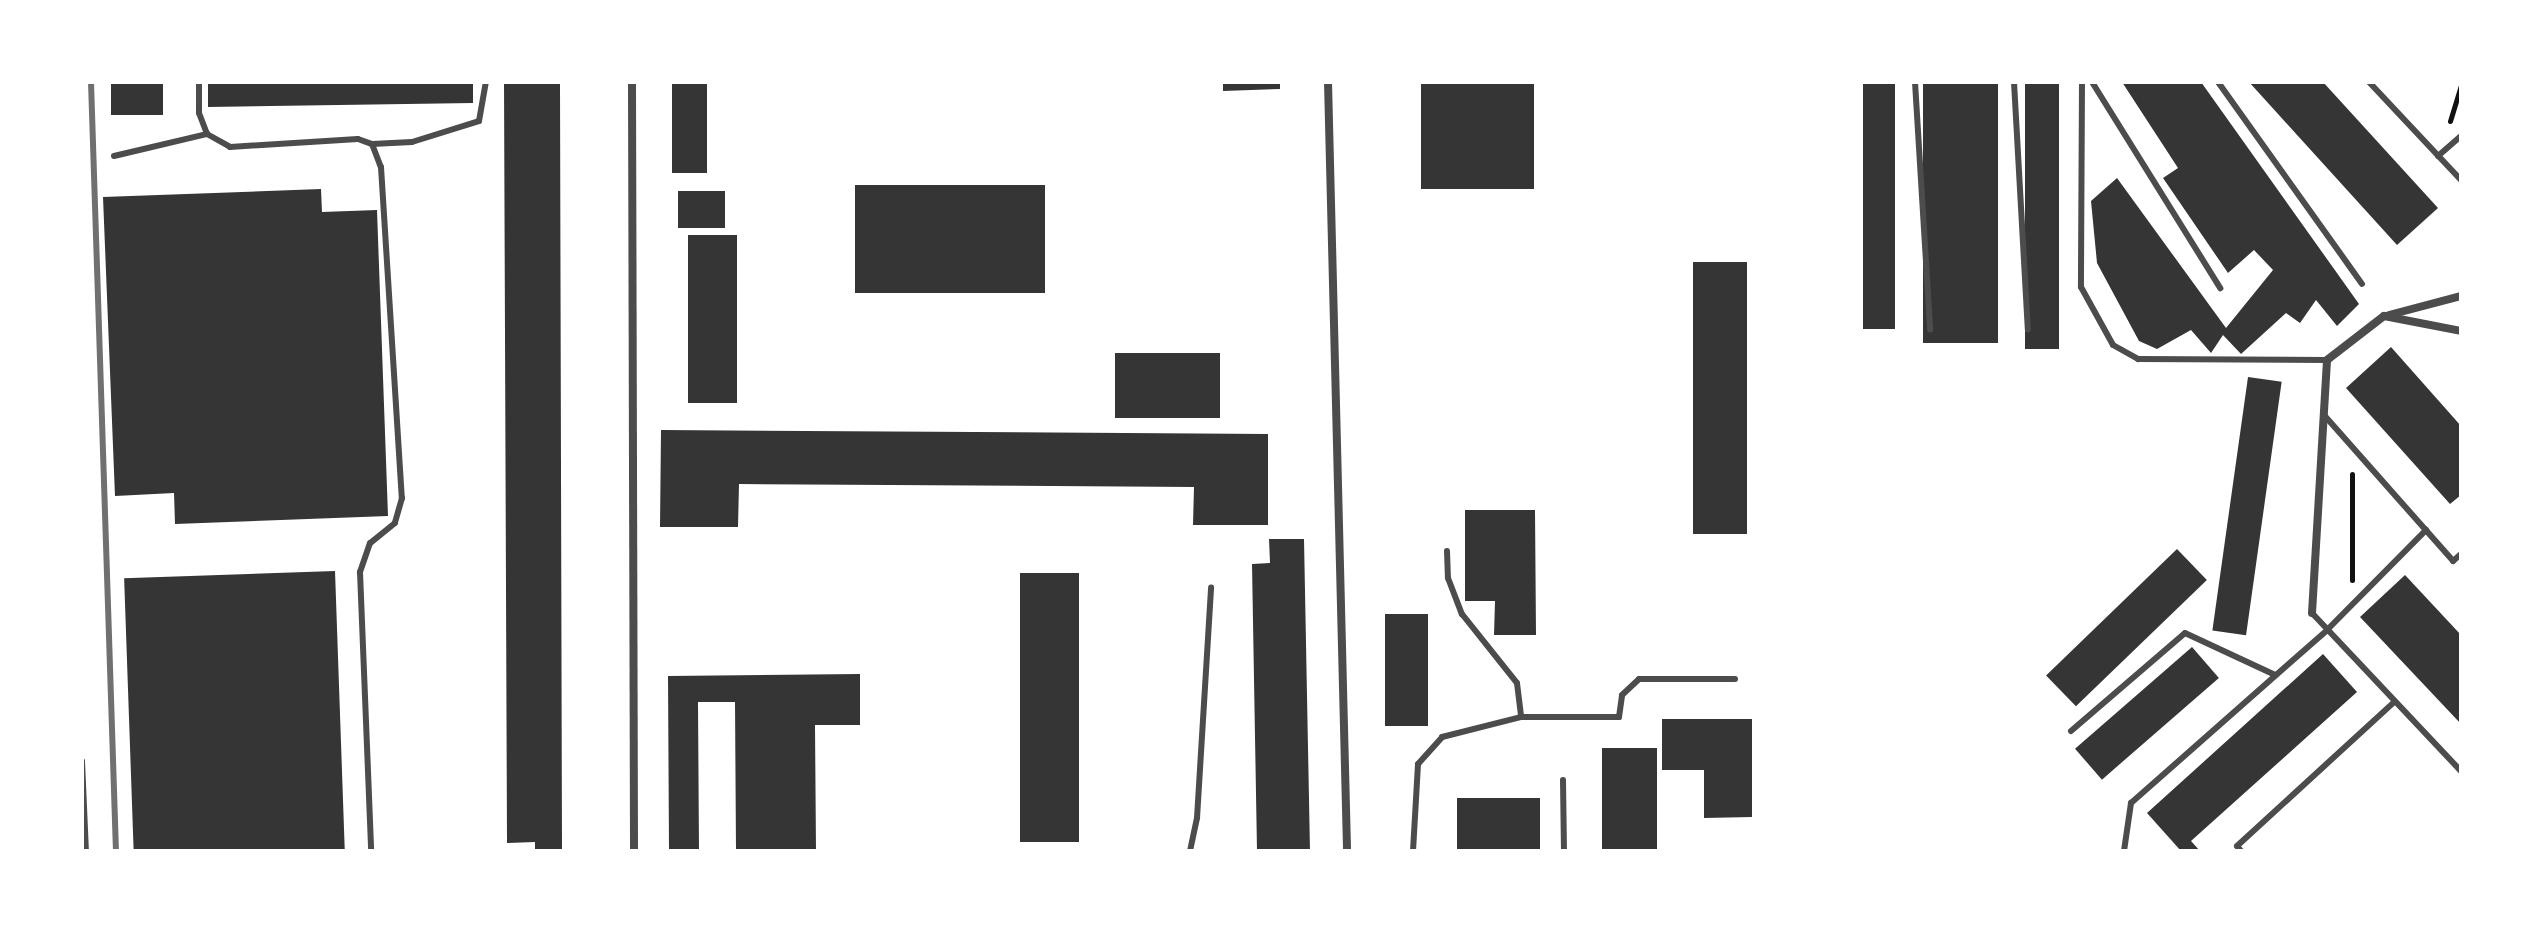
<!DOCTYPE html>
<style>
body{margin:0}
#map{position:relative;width:2543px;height:933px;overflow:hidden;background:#fff;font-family:Arial,sans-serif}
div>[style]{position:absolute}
.building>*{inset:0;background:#353535;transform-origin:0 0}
.path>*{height:5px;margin:-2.5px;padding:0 2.5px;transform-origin:2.5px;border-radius:2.5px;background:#111}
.service>*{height:6px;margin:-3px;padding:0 3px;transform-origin:3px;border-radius:3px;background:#4c4c4c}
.minor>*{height:8px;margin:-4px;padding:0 4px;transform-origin:4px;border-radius:4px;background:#4c4c4c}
.rail>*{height:6px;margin:-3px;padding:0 3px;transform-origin:3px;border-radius:3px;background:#707070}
span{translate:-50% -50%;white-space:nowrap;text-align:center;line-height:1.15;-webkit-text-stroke:6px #fff;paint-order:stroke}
.frame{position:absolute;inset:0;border:84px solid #fff;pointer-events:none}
</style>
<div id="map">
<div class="building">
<div style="left:111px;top:82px;width:52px;height:33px"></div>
<div style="clip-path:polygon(208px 82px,473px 82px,473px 103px,208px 107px)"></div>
<div style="clip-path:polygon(504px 82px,560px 82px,562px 851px,535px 851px,535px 842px,507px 843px)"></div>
<div style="left:672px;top:82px;width:35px;height:91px"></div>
<div style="clip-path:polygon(1223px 82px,1280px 82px,1280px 89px,1223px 91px)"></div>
<div style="left:1421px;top:82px;width:113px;height:107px"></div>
<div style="left:1863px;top:82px;width:32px;height:247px"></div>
<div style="left:1923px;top:82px;width:75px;height:261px"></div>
<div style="left:2025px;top:82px;width:34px;height:267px"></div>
<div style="clip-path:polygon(2122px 82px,2201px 82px,2359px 304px,2337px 326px,2316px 300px,2300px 323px,2286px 313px,2241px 354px,2223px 335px,2211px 353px,2191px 330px,2157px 349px,2139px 341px,2097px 263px,2091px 201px,2117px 178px,2226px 328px,2273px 270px,2254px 250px,2228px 273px,2163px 178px,2178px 168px)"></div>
<div style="clip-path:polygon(2249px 82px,2323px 82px,2438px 208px,2397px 245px)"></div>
<div style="left:855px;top:185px;width:190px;height:108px"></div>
<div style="clip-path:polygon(321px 189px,322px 212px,377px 210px,388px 516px,175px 524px,174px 493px,115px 496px,103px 197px)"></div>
<div style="left:678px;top:191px;width:47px;height:37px"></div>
<div style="left:688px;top:235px;width:49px;height:168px"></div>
<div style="left:1693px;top:262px;width:54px;height:272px"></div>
<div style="clip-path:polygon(2391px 347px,2461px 426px,2461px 495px,2450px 504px,2346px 388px)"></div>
<div style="left:1220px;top:353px;width:65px;height:105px;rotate:90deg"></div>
<div style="left:2248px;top:377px;width:34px;height:256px;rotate:8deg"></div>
<div style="clip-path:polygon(661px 430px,1268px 434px,1268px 525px,1193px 525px,1194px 487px,739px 484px,738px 527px,660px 527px)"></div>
<div style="clip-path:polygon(1465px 510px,1535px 510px,1536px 635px,1494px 635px,1495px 601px,1465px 601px)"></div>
<div style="clip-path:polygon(1269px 539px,1304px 539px,1310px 851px,1257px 851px,1252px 564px,1270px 563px)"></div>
<div style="left:2177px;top:549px;width:43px;height:182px;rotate:46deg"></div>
<div style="left:335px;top:571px;width:280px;height:211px;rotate:88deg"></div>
<div style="left:1020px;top:573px;width:59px;height:269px"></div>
<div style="clip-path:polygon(2405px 575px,2461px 635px,2461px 724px,2360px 617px)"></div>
<div style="left:1385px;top:614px;width:43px;height:112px"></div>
<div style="left:2192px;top:647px;width:41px;height:155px;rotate:49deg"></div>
<div style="clip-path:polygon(2323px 654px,2357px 692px,2191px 841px,2200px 851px,2181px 851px,2147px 813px)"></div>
<div style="clip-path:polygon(860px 674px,860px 725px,815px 725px,816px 851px,736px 851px,735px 702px,698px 702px,699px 851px,669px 851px,668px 676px)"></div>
<div style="clip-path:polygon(1662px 719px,1752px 719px,1752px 817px,1704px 818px,1704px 770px,1662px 770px)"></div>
<div style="left:1602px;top:748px;width:55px;height:103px"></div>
<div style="left:1457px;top:798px;width:83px;height:53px"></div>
</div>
<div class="path">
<div style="left:2450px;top:121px;width:39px;rotate:-73deg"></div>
<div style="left:2352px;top:580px;width:106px;rotate:-90deg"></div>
</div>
<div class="service">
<div style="left:199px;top:82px;width:31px;rotate:90deg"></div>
<div style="left:199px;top:113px;width:22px;rotate:69deg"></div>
<div style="left:207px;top:134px;width:26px;rotate:29deg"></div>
<div style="left:230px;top:147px;width:128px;rotate:-3.6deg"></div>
<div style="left:358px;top:139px;width:15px;rotate:20deg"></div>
<div style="left:372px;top:144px;width:25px;rotate:69deg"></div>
<div style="left:381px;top:167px;width:332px;rotate:86.4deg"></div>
<div style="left:402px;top:498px;width:26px;rotate:106deg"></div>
<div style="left:395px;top:523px;width:32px;rotate:141deg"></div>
<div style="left:370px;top:543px;width:31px;rotate:109deg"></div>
<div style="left:360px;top:572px;width:279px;rotate:87.7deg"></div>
<div style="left:1915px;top:82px;width:248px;rotate:86.5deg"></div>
<div style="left:2014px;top:82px;width:248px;rotate:86.8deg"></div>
<div style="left:2082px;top:82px;width:205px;rotate:90.3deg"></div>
<div style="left:2081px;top:287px;width:66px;rotate:61.1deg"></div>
<div style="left:2113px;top:345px;width:29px;rotate:29deg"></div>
<div style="left:2138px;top:359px;width:189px;rotate:0.3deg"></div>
<div style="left:2092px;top:82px;width:243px;rotate:58.1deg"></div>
<div style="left:2218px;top:82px;width:248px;rotate:54.5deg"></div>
<div style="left:2369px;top:82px;width:134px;rotate:46.8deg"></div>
<div style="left:372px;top:144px;width:40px;rotate:-2.9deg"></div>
<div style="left:412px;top:142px;width:70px;rotate:-17.4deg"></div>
<div style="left:479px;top:121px;width:40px;rotate:-80deg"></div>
<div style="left:114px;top:156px;width:96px;rotate:-13.3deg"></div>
<div style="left:2438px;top:156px;width:30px;rotate:-41deg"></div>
<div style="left:2324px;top:415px;width:195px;rotate:48.5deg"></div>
<div style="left:2453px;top:561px;width:11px;rotate:-41deg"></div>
<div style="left:1447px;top:551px;width:27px;rotate:88deg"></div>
<div style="left:1448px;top:578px;width:39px;rotate:69deg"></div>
<div style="left:1462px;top:614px;width:88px;rotate:51.4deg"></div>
<div style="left:1517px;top:683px;width:34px;rotate:83deg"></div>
<div style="left:2312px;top:613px;width:217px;rotate:46.7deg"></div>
<div style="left:2071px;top:731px;width:150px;rotate:-40.7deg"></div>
<div style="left:2185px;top:633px;width:99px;rotate:25deg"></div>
<div style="left:82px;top:761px;width:90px;rotate:87.5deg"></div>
<div style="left:1563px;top:780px;width:71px;rotate:89.2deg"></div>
<div style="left:1190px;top:851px;width:34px;rotate:-78deg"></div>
<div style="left:1197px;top:818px;width:231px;rotate:-86.5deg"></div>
<div style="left:1413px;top:851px;width:87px;rotate:-86.7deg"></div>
<div style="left:1418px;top:764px;width:36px;rotate:-48deg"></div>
<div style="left:1442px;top:737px;width:81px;rotate:-14.2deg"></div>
<div style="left:1521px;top:717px;width:98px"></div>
<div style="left:1619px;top:717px;width:22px;rotate:-82deg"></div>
<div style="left:1622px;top:695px;width:23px;rotate:-43deg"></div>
<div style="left:1639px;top:679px;width:96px"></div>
<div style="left:2124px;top:851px;width:49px;rotate:-81.7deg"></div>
<div style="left:2131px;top:803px;width:261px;rotate:-41.4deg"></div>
<div style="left:2327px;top:630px;width:141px;rotate:-45.3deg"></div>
<div style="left:2241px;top:851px;width:6px;rotate:-129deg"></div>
<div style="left:2237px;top:846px;width:213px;rotate:-42.5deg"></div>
</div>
<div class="minor">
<div style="left:632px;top:82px;width:769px;rotate:89.85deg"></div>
<div style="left:1328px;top:82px;width:769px;rotate:88.58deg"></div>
<div style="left:2389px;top:315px;width:74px;rotate:-14.8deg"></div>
<div style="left:2312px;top:613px;width:253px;rotate:-86.6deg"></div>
<div style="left:2327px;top:360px;width:72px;rotate:-37.7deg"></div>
<div style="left:2384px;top:316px;width:78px;rotate:11deg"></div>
</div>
<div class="rail">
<div style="left:91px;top:82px;width:769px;rotate:88.14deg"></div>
</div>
<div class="frame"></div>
</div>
